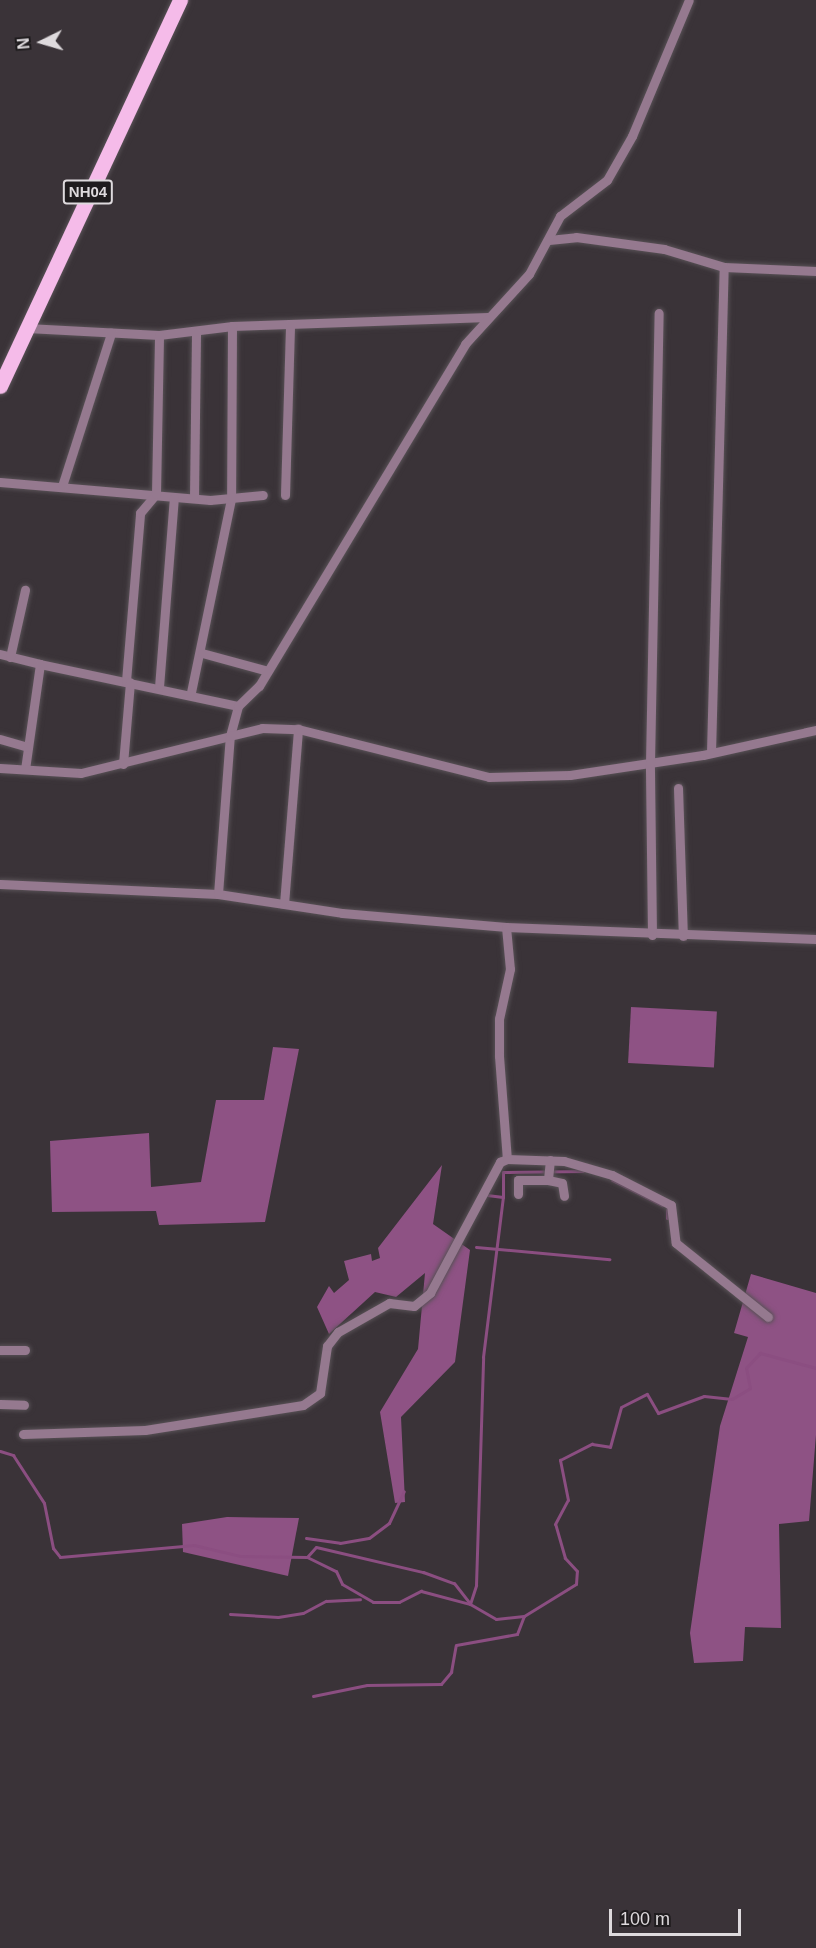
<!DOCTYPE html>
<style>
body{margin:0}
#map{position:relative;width:816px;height:1948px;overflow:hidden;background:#3a3338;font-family:Arial,sans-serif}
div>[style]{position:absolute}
.forest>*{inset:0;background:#8e5284;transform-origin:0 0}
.stream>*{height:3px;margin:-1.5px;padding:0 1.5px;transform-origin:1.5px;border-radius:1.5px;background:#8b4e81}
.roads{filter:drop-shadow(0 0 2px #585156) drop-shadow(0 0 2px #585156)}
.minor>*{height:9px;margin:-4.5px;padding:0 4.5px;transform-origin:4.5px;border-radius:4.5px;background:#95798f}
.primary>*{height:15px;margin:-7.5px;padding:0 7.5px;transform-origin:7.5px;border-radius:7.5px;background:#f5bbe9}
span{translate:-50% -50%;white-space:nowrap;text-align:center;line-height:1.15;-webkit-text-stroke:4.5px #1f1c1e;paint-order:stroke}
.shield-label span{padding:2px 4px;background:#1f1c1e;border:2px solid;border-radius:4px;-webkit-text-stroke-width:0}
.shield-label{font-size:15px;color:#dedadd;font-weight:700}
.north{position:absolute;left:12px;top:12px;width:60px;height:60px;-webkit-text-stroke:4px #1f1c1e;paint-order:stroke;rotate:265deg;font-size:16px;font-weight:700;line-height:24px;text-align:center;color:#dedadd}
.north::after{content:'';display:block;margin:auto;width:21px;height:27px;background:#dedadd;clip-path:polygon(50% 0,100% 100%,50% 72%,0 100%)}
.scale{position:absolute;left:609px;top:1909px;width:132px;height:27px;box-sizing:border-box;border:3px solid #dedadd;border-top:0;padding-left:8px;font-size:18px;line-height:21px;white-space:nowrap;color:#dedadd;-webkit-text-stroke:4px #1f1c1e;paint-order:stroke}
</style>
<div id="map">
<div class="forest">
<div style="left:631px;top:1007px;width:86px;height:56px;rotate:3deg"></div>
<div style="clip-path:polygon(273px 1047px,299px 1049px,265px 1222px,159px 1225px,156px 1211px,52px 1212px,50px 1141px,149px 1133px,151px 1187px,201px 1182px,216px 1100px,264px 1100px)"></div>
<div style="clip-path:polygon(442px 1165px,433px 1224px,470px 1250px,455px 1362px,401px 1417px,405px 1502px,395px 1503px,380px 1412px,418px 1349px,425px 1273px,396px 1297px,375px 1292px,329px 1334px,317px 1307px,329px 1286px,334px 1293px,349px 1280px,344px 1261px,371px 1254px,372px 1261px,380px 1258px,378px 1248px)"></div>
<div style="clip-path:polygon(751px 1274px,816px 1293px,816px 1435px,809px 1521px,779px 1524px,781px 1628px,745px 1627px,743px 1661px,694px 1663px,690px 1633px,720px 1426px,748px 1337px,734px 1333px)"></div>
<div style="clip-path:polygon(227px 1517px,299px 1518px,288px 1576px,183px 1552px,182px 1524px)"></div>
</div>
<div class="stream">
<div style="left:612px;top:1180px;width:56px;rotate:26.6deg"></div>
<div style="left:487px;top:1195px;width:16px;rotate:7deg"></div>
<div style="left:503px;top:1197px;width:25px;rotate:-90deg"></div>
<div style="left:503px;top:1172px;width:80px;rotate:-0.7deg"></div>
<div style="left:667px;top:1218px;width:10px;rotate:-90deg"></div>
<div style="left:476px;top:1247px;width:134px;rotate:5.2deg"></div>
<div style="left:0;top:1451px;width:14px;rotate:17deg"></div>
<div style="left:13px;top:1455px;width:57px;rotate:57.1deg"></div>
<div style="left:44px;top:1503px;width:46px;rotate:78.7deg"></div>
<div style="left:53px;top:1548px;width:11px;rotate:52deg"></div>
<div style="left:60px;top:1557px;width:135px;rotate:-5.1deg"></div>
<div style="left:194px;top:1545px;width:47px;rotate:13.4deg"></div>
<div style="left:240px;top:1556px;width:67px;rotate:0.9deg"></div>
<div style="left:307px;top:1557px;width:32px;rotate:26deg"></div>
<div style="left:336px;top:1571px;width:14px;rotate:65deg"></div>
<div style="left:342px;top:1584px;width:36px;rotate:30deg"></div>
<div style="left:373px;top:1602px;width:26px"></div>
<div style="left:399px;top:1602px;width:25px;rotate:-27deg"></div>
<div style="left:421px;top:1591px;width:51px;rotate:14.9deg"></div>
<div style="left:470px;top:1604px;width:30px;rotate:30deg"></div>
<div style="left:496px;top:1619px;width:28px;rotate:-6deg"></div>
<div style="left:524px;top:1616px;width:61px;rotate:-31.6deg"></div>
<div style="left:576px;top:1584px;width:13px;rotate:-86deg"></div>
<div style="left:577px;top:1571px;width:18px;rotate:-133deg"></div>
<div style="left:565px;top:1558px;width:35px;rotate:-106deg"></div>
<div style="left:555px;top:1524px;width:27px;rotate:-62deg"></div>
<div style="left:568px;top:1500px;width:41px;rotate:-101.3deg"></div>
<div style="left:560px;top:1460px;width:36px;rotate:-27deg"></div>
<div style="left:592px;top:1444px;width:18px;rotate:9deg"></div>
<div style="left:610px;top:1447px;width:41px;rotate:-74.6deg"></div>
<div style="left:621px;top:1407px;width:29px;rotate:-27deg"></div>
<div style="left:647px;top:1394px;width:22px;rotate:60deg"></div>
<div style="left:658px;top:1413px;width:49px;rotate:-20.3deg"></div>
<div style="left:704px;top:1396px;width:28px;rotate:6deg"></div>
<div style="left:732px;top:1399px;width:21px;rotate:-31deg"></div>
<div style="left:750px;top:1388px;width:20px;rotate:-101deg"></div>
<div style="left:746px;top:1368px;width:21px;rotate:-47deg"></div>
<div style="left:760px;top:1353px;width:58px;rotate:15deg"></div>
<div style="left:306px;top:1538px;width:34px;rotate:8deg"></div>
<div style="left:340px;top:1543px;width:29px;rotate:-10deg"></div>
<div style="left:369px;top:1538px;width:25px;rotate:-37deg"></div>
<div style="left:389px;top:1523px;width:35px;rotate:-65deg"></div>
<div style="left:307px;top:1557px;width:13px;rotate:-48deg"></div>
<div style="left:316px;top:1547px;width:110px;rotate:13.2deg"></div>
<div style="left:423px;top:1572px;width:33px;rotate:20deg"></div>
<div style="left:454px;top:1583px;width:24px;rotate:52deg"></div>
<div style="left:470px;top:1604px;width:20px;rotate:-72deg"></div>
<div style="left:476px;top:1585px;width:228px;rotate:-88.2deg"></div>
<div style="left:483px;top:1357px;width:161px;rotate:-82.9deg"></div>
<div style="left:230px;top:1614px;width:48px;rotate:3.6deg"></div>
<div style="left:278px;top:1617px;width:25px;rotate:-9deg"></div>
<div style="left:303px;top:1613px;width:26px;rotate:-28deg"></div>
<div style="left:326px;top:1601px;width:34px;rotate:-3deg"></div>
<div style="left:313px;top:1696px;width:55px;rotate:-11.5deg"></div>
<div style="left:367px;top:1685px;width:74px;rotate:-0.8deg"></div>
<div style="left:441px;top:1684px;width:16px;rotate:-50deg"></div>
<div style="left:451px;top:1672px;width:27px;rotate:-80deg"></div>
<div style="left:456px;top:1645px;width:62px;rotate:-10.2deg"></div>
<div style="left:517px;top:1634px;width:19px;rotate:-69deg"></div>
</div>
<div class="roads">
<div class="minor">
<div style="left:549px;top:240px;width:27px;rotate:-6deg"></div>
<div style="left:576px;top:237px;width:89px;rotate:7.8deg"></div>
<div style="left:664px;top:249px;width:63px;rotate:16.7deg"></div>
<div style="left:724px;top:267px;width:92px;rotate:2.5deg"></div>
<div style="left:232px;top:326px;width:256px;rotate:-2deg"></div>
<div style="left:27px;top:328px;width:132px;rotate:3deg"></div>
<div style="left:159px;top:335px;width:74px;rotate:-7deg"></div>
<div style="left:232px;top:326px;width:173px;rotate:90.3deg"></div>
<div style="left:231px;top:499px;width:198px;rotate:101.7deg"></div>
<div style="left:0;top:482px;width:211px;rotate:4.9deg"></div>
<div style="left:210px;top:500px;width:53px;rotate:-5.4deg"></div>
<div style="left:62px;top:486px;width:161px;rotate:-72.2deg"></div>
<div style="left:285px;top:495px;width:171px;rotate:-88.3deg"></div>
<div style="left:194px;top:498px;width:166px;rotate:-89.3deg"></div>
<div style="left:202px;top:653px;width:68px;rotate:15.3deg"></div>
<div style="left:0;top:654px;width:41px;rotate:14deg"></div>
<div style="left:40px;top:664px;width:106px;rotate:98.1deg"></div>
<div style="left:10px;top:657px;width:69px;rotate:-77.4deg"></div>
<div style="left:40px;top:664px;width:202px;rotate:12deg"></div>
<div style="left:126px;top:681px;width:169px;rotate:-85.2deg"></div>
<div style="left:140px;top:513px;width:25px;rotate:-50deg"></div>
<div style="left:156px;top:494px;width:159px;rotate:-88.9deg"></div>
<div style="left:159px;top:687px;width:190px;rotate:-85.5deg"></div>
<div style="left:0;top:739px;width:29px;rotate:16deg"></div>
<div style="left:711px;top:753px;width:486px;rotate:-88.5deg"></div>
<div style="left:123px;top:764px;width:82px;rotate:-85.1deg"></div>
<div style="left:0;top:768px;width:81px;rotate:3.5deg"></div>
<div style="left:81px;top:773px;width:154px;rotate:-13.9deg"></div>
<div style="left:230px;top:736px;width:31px;rotate:-75deg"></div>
<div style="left:238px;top:706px;width:29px;rotate:-44deg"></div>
<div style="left:259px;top:686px;width:399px;rotate:-58.9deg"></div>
<div style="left:465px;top:344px;width:95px;rotate:-47.6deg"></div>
<div style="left:529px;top:274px;width:66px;rotate:-61.9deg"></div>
<div style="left:560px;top:216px;width:59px;rotate:-37.5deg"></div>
<div style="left:607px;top:180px;width:51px;rotate:-60.4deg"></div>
<div style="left:632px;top:136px;width:147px;rotate:-67.3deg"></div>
<div style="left:678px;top:788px;width:148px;rotate:88.1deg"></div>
<div style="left:0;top:884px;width:218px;rotate:2.6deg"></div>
<div style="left:218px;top:894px;width:125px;rotate:8.7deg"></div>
<div style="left:342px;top:913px;width:165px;rotate:4.9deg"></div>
<div style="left:506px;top:927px;width:310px;rotate:2.2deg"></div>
<div style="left:218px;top:894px;width:158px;rotate:-85.7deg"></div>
<div style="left:230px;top:736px;width:33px;rotate:-14deg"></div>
<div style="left:262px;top:728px;width:36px;rotate:2deg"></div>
<div style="left:298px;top:729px;width:197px;rotate:14.1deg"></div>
<div style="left:489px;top:777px;width:81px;rotate:-1.4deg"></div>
<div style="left:570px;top:775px;width:134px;rotate:-8.6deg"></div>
<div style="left:703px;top:755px;width:116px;rotate:-12.5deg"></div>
<div style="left:284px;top:904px;width:176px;rotate:-85.4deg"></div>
<div style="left:506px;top:927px;width:42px;rotate:84.6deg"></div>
<div style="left:510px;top:969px;width:51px;rotate:102.4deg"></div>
<div style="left:499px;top:1019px;width:37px;rotate:90deg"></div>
<div style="left:499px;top:1056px;width:103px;rotate:85.6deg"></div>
<div style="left:652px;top:935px;width:172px;rotate:-90.7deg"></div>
<div style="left:650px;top:763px;width:450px;rotate:-88.9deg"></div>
<div style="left:550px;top:1160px;width:20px;rotate:96deg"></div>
<div style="left:548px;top:1180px;width:14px;rotate:12deg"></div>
<div style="left:562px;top:1183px;width:13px;rotate:81deg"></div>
<div style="left:518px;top:1194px;width:14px;rotate:-90deg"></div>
<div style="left:518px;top:1180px;width:30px"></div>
<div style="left:0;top:1350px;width:25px"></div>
<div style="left:0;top:1404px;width:24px;rotate:2deg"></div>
<div style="left:23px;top:1434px;width:122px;rotate:-1.9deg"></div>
<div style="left:145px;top:1430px;width:160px;rotate:-9deg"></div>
<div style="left:303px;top:1405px;width:21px;rotate:-35deg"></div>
<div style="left:320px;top:1393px;width:48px;rotate:-81.5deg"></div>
<div style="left:327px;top:1346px;width:18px;rotate:-52deg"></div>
<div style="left:338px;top:1332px;width:59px;rotate:-29.6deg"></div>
<div style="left:389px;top:1303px;width:25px;rotate:7deg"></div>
<div style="left:414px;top:1306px;width:21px;rotate:-39deg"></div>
<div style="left:430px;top:1293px;width:149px;rotate:-61.9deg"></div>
<div style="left:500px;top:1162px;width:8px;rotate:-23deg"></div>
<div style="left:507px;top:1159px;width:57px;rotate:2deg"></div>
<div style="left:564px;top:1161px;width:50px;rotate:16.3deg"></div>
<div style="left:612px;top:1175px;width:66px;rotate:27deg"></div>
<div style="left:671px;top:1205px;width:38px;rotate:83deg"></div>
<div style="left:676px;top:1243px;width:118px;rotate:38.8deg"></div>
</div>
<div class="primary">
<div style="left:0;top:386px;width:426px;rotate:-65deg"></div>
</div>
</div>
<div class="shield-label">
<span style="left:88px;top:192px">NH04</span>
</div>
<div class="north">N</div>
<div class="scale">100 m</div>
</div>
